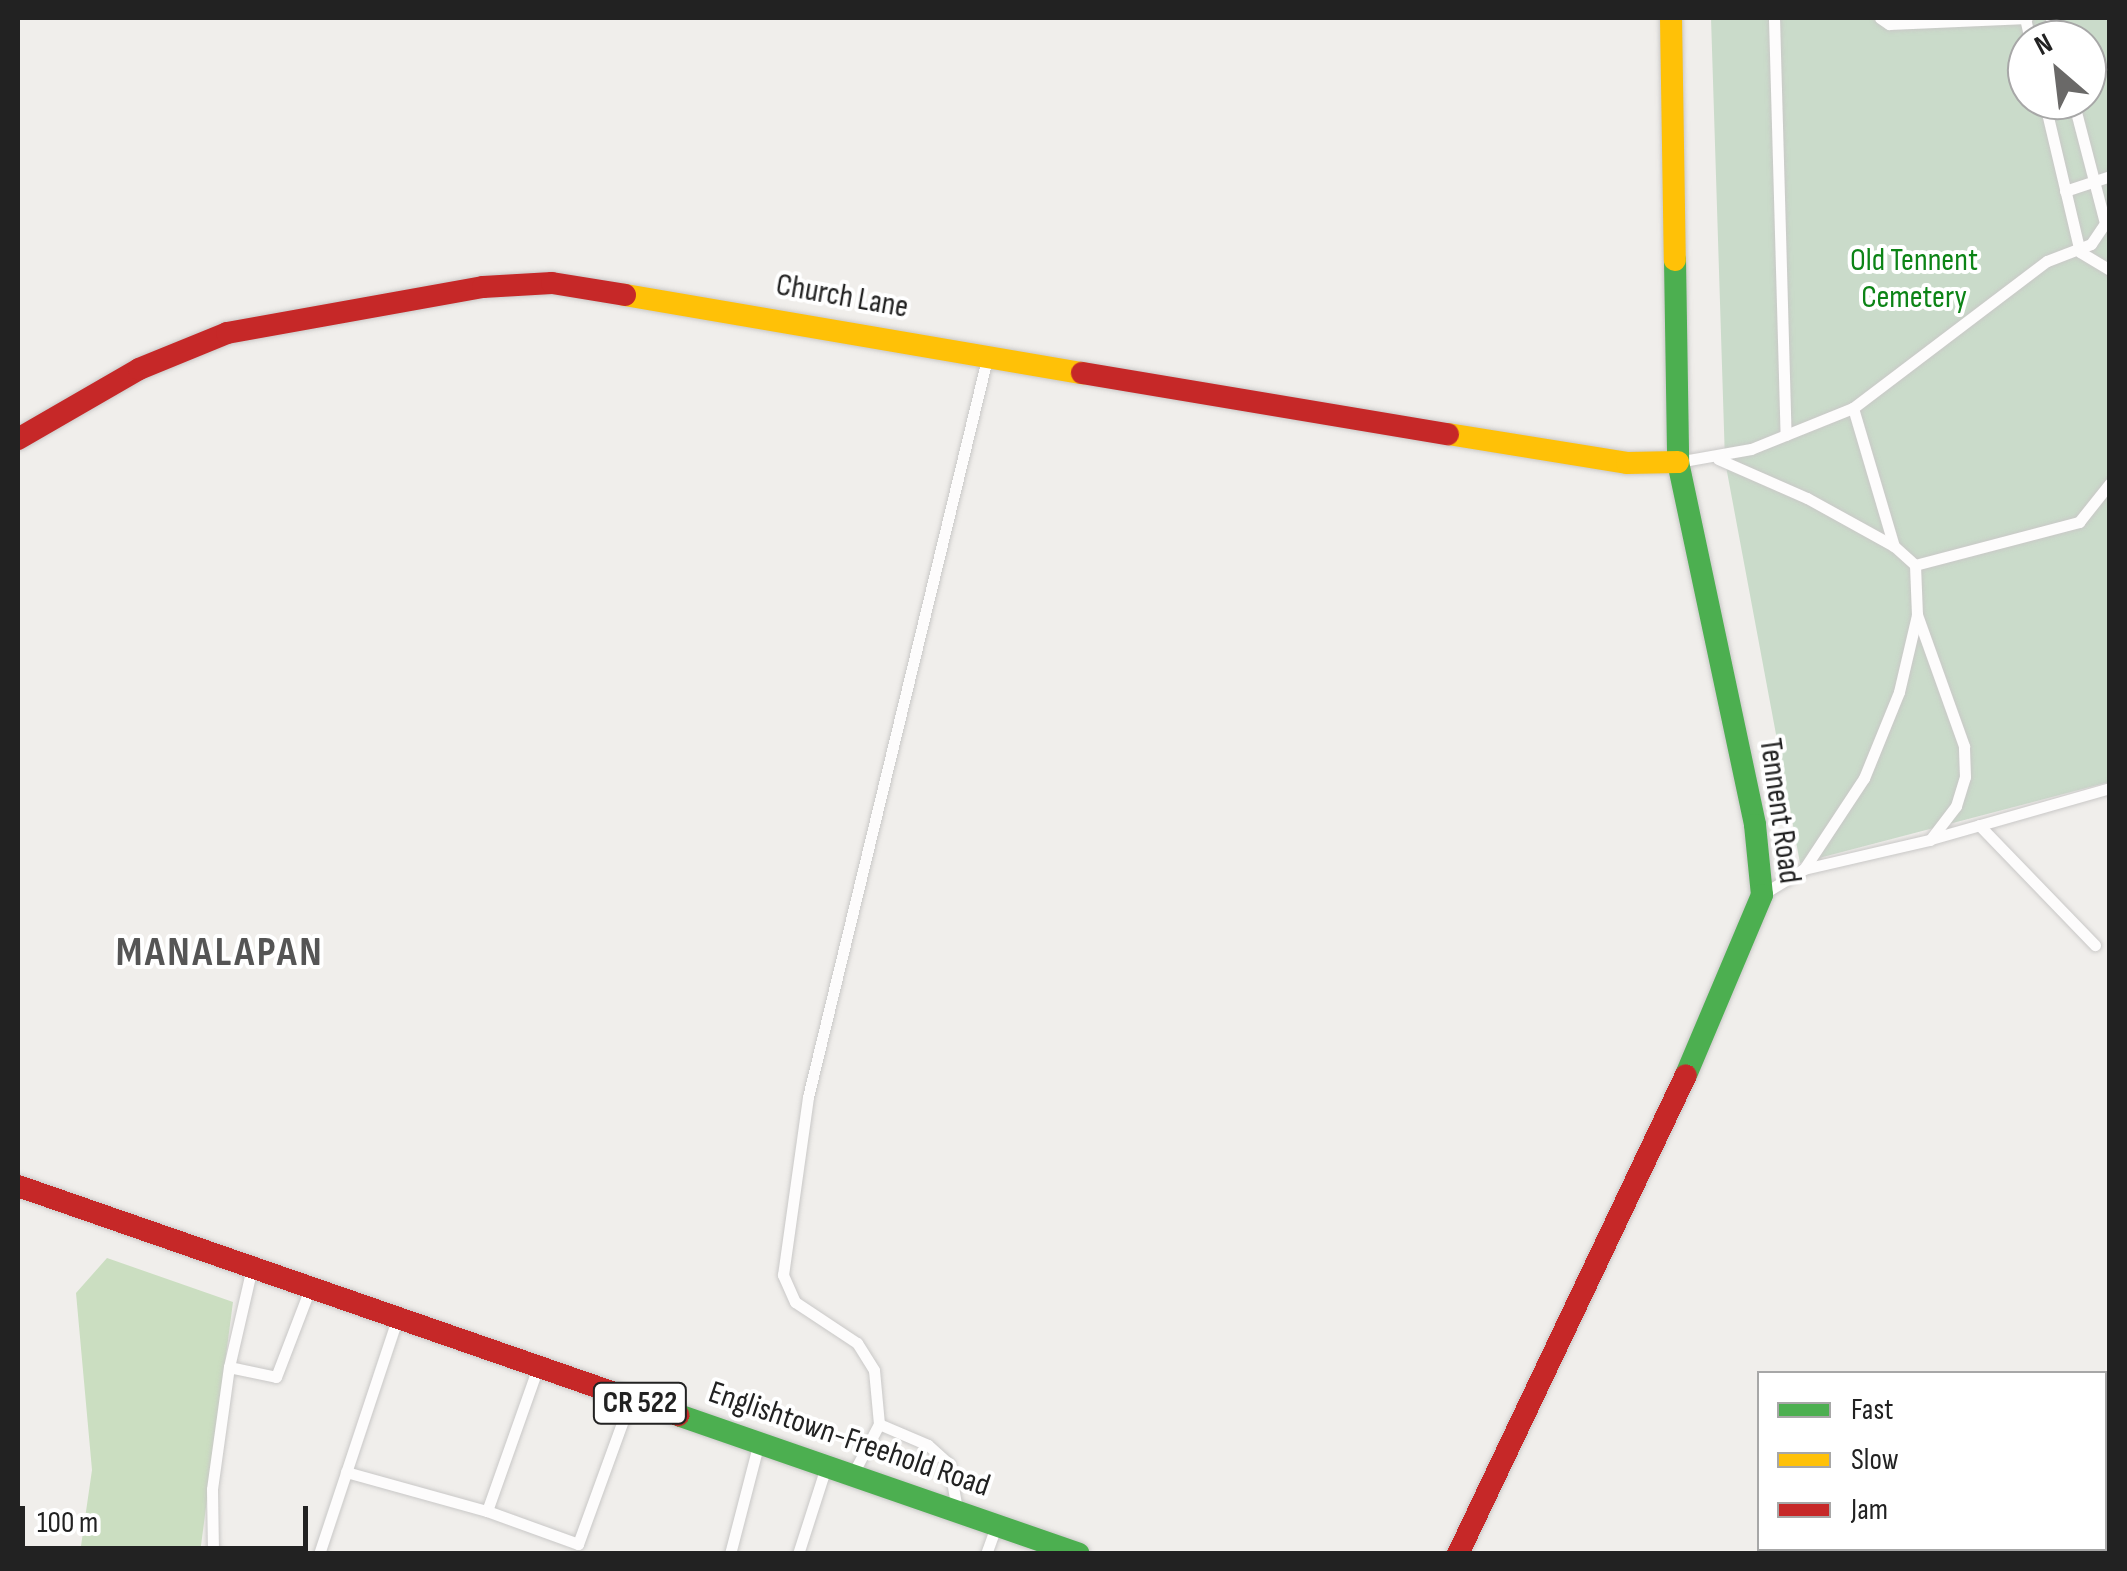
<!DOCTYPE html>
<style>
body{margin:0}
#map{position:relative;width:2127px;height:1571px;overflow:hidden;background:#f0eeeb;font-family:"Sofia Sans Condensed",sans-serif}
div>[style]{position:absolute}
.forest>*{inset:0;background:#cbdec1}
.cemetery>*{inset:0;background:#cadbca}
.roads{filter:drop-shadow(0 0 2px #c9c8c7) drop-shadow(0 0 2px #c9c8c7)}
.lane>*{height:11px;margin:-5.5px;padding:0 5.5px;transform-origin:5.5px;border-radius:5.5px;background:#fdfcfc}
.fast>*{height:22px;margin:-11px;padding:0 11px;transform-origin:11px;border-radius:11px;background:#4caf50}
.slow>*{height:22px;margin:-11px;padding:0 11px;transform-origin:11px;border-radius:11px;background:#ffc107}
.jam>*{height:22px;margin:-11px;padding:0 11px;transform-origin:11px;border-radius:11px;background:#c62828}
span{translate:-50% -50%;white-space:nowrap;text-align:center;line-height:1.15;-webkit-text-stroke:8px #fff;paint-order:stroke}
.shield-label span{padding:2px 8px;background:#fff;border:2px solid;border-radius:8px;-webkit-text-stroke-width:0}
.shield-label{font-size:30px;color:#222;font-weight:700}
.park-label{font-size:32px;color:#0c8416}
.street-label{font-size:32px;color:#222}
.district-label{font-size:42px;color:#555;font-weight:700;letter-spacing:2.5px}
.frame{position:absolute;inset:0;border:20px solid #222;pointer-events:none}
.legend{position:absolute;left:1757px;top:1371px;width:350px;height:180px;box-sizing:border-box;background:#fff;border:2px solid #a7a7a7;margin:0;padding:12px 18px;list-style:none;font-size:30px;color:#222}
.legend li{display:flex;align-items:center;gap:20px;height:50px}
.legend b{width:50px;border:2px solid #a7a7a7}
.north{position:absolute;left:2007px;top:20px;width:100px;height:100px;box-sizing:border-box;background:#fff;border:2px solid #a7a7a7;border-radius:50%;rotate:332deg;font-size:28px;font-weight:700;line-height:40px;text-align:center;color:#222}
.north::after{content:'';display:block;margin:auto;width:35px;height:45px;background:#6a6968;clip-path:polygon(50% 0,100% 100%,50% 72%,0 100%)}
.scale{position:absolute;left:20px;top:1506px;width:288px;height:45px;box-sizing:border-box;border:5px solid #222;border-top:0;padding-left:12px;font-size:30px;line-height:35px;white-space:nowrap;color:#222;-webkit-text-stroke:8px #fff;paint-order:stroke}
</style>
<div id="map">
<div class="forest">
<div style="clip-path:polygon(107px 1258px,233px 1302px,200px 1553px,80px 1553px,92px 1470px,76px 1293px)"></div>
</div>
<div class="cemetery">
<div style="clip-path:polygon(evenodd,1711px 18px,2109px 18px,2109px 782px,1800px 863px,1725px 461px,1711px 18px,2027px 40px,2087px 40px,2087px 100px,2027px 100px,2027px 40px)"></div>
</div>
<div class="roads">
<div class="lane">
<div style="left:1774px;top:18px;width:417px;rotate:88.4deg"></div>
<div style="left:1880px;top:18px;width:11px;rotate:34deg"></div>
<div style="left:1889px;top:24px;width:138px;rotate:-2.5deg"></div>
<div style="left:2025px;top:18px;width:23px;rotate:77deg"></div>
<div style="left:2051px;top:18px;width:23px;rotate:75deg"></div>
<div style="left:2044px;top:100px;width:156px;rotate:76.7deg"></div>
<div style="left:2080px;top:252px;width:35px;rotate:31deg"></div>
<div style="left:2065px;top:191px;width:47px;rotate:-18.4deg"></div>
<div style="left:1853px;top:408px;width:144px;rotate:73.5deg"></div>
<div style="left:1718px;top:459px;width:97px;rotate:23.7deg"></div>
<div style="left:1807px;top:498px;width:99px;rotate:28.9deg"></div>
<div style="left:1894px;top:546px;width:28px;rotate:42deg"></div>
<div style="left:1915px;top:565px;width:50px;rotate:87.7deg"></div>
<div style="left:1917px;top:615px;width:79px;rotate:103.2deg"></div>
<div style="left:1899px;top:692px;width:93px;rotate:112.1deg"></div>
<div style="left:1864px;top:778px;width:109px;rotate:123.4deg"></div>
<div style="left:1804px;top:869px;width:44px;rotate:148.8deg"></div>
<div style="left:1683px;top:461px;width:69px;rotate:-10deg"></div>
<div style="left:1751px;top:449px;width:110px;rotate:-21.9deg"></div>
<div style="left:1853px;top:408px;width:243px;rotate:-37.2deg"></div>
<div style="left:2047px;top:261px;width:47px;rotate:-21.1deg"></div>
<div style="left:2091px;top:244px;width:25px;rotate:-56deg"></div>
<div style="left:2105px;top:223px;width:127px;rotate:-104.6deg"></div>
<div style="left:1915px;top:565px;width:170px;rotate:-14.7deg"></div>
<div style="left:2079px;top:522px;width:50px;rotate:-51.5deg"></div>
<div style="left:1979px;top:825px;width:167px;rotate:46deg"></div>
<div style="left:1931px;top:839px;width:186px;rotate:-15.9deg"></div>
<div style="left:1804px;top:869px;width:129px;rotate:-13deg"></div>
<div style="left:1930px;top:840px;width:43px;rotate:-52.6deg"></div>
<div style="left:1956px;top:806px;width:30px;rotate:-73deg"></div>
<div style="left:1965px;top:777px;width:31px;rotate:-92deg"></div>
<div style="left:1964px;top:746px;width:139px;rotate:-109.7deg"></div>
<div style="left:229px;top:1367px;width:48px;rotate:12deg"></div>
<div style="left:276px;top:1377px;width:92px;rotate:-69deg"></div>
<div style="left:879px;top:1424px;width:53px;rotate:23.2deg"></div>
<div style="left:928px;top:1445px;width:28px;rotate:42deg"></div>
<div style="left:949px;top:1464px;width:39px;rotate:80deg"></div>
<div style="left:855px;top:1470px;width:52px;rotate:-62.4deg"></div>
<div style="left:879px;top:1424px;width:54px;rotate:-95.3deg"></div>
<div style="left:874px;top:1370px;width:32px;rotate:-122deg"></div>
<div style="left:857px;top:1343px;width:74px;rotate:-146.5deg"></div>
<div style="left:795px;top:1302px;width:30px;rotate:-114deg"></div>
<div style="left:783px;top:1275px;width:180px;rotate:-82deg"></div>
<div style="left:808px;top:1097px;width:759px;rotate:-76.37deg"></div>
<div style="left:346px;top:1472px;width:146px;rotate:15.5deg"></div>
<div style="left:487px;top:1511px;width:150px;rotate:-70.5deg"></div>
<div style="left:487px;top:1511px;width:97px;rotate:19.9deg"></div>
<div style="left:578px;top:1544px;width:149px;rotate:-70deg"></div>
<div style="left:220px;top:1554px;width:7px;rotate:-164deg"></div>
<div style="left:213px;top:1552px;width:63px;rotate:-90.9deg"></div>
<div style="left:212px;top:1489px;width:123px;rotate:-82.1deg"></div>
<div style="left:229px;top:1367px;width:98px;rotate:-77deg"></div>
<div style="left:319px;top:1554px;width:241px;rotate:-71.6deg"></div>
<div style="left:730px;top:1554px;width:112px;rotate:-75.5deg"></div>
<div style="left:798px;top:1554px;width:88px;rotate:-72.2deg"></div>
<div style="left:986px;top:1554px;width:27px;rotate:-70deg"></div>
</div>
<div class="fast">
<div style="left:1675px;top:260px;width:202px;rotate:89.1deg"></div>
<div style="left:1678px;top:462px;width:371px;rotate:78deg"></div>
<div style="left:1755px;top:825px;width:70px;rotate:84.3deg"></div>
<div style="left:1762px;top:895px;width:195px;rotate:112.9deg"></div>
<div style="left:678px;top:1415px;width:424px;rotate:19.1deg"></div>
</div>
<div class="slow">
<div style="left:1671px;top:18px;width:242px;rotate:89.1deg"></div>
<div style="left:625px;top:295px;width:464px;rotate:9.7deg"></div>
<div style="left:1448px;top:434px;width:181px;rotate:9.2deg"></div>
<div style="left:1627px;top:463px;width:51px;rotate:-1.1deg"></div>
</div>
<div class="jam">
<div style="left:1082px;top:373px;width:371px;rotate:9.5deg"></div>
<div style="left:18px;top:439px;width:140px;rotate:-30deg"></div>
<div style="left:139px;top:369px;width:95px;rotate:-22.2deg"></div>
<div style="left:227px;top:333px;width:260px;rotate:-10.2deg"></div>
<div style="left:483px;top:287px;width:69px;rotate:-3.3deg"></div>
<div style="left:552px;top:283px;width:74px;rotate:9.3deg"></div>
<div style="left:18px;top:1186px;width:699px;rotate:19.14deg"></div>
<div style="left:1458px;top:1554px;width:530px;rotate:-64.55deg"></div>
</div>
</div>
<div class="shield-label">
<span style="left:640px;top:1403px">CR 522</span>
</div>
<div class="park-label">
<span style="left:1914px;top:280px">Old Tennent<br>Cemetery</span>
</div>
<div class="street-label">
<span style="left:842px;top:297px;rotate:10deg">Church Lane</span>
<span style="left:1779px;top:811px;rotate:82deg">Tennent Road</span>
<span style="left:849px;top:1440px;rotate:19deg">Englishtown-Freehold Road</span>
</div>
<div class="district-label">
<span style="left:220px;top:953px">MANALAPAN</span>
</div>
<div class="frame"></div>
<ul class="legend">
<li><b style="height:12px;background:#4caf50"></b>Fast</li>
<li><b style="height:12px;background:#ffc107"></b>Slow</li>
<li><b style="height:12px;background:#c62828"></b>Jam</li>
</ul>
<div class="north">N</div>
<div class="scale">100 m</div>
</div>
